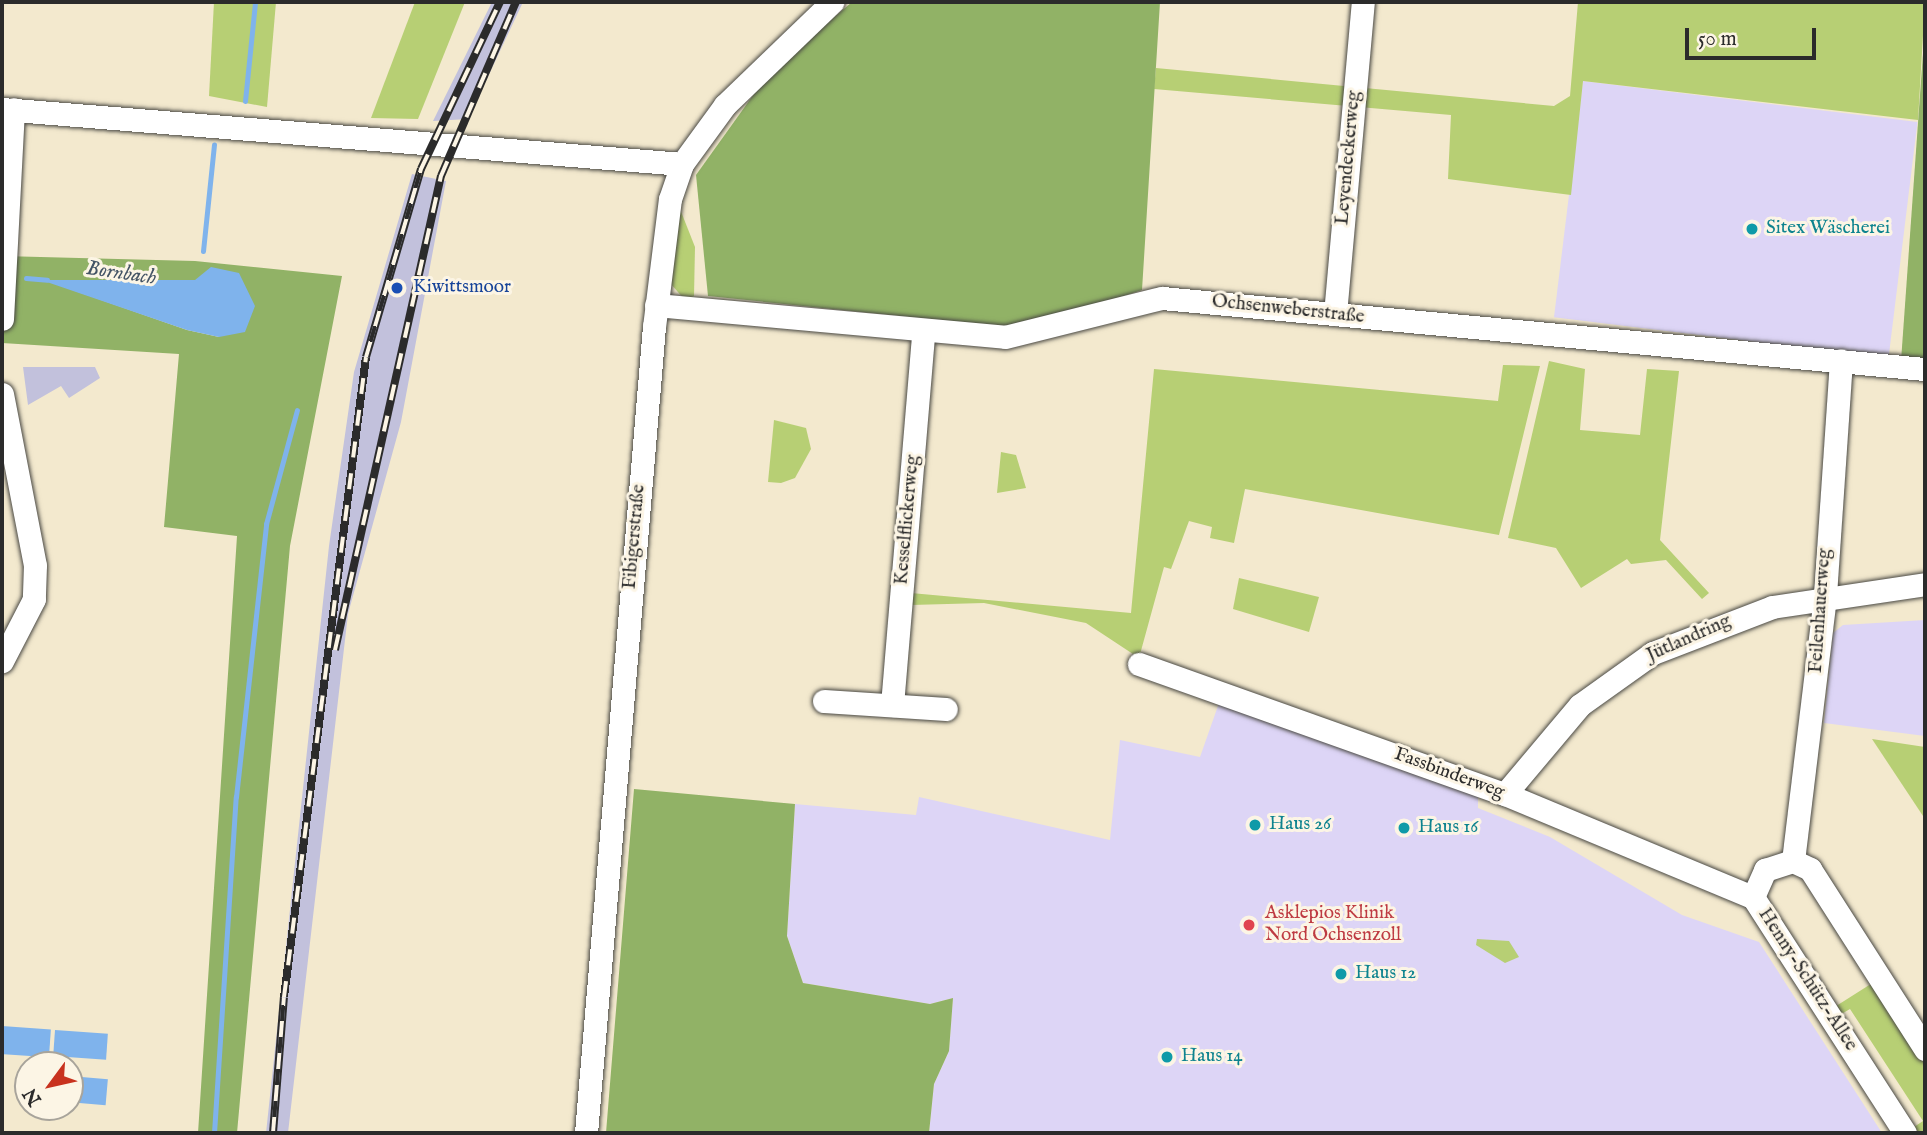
<!DOCTYPE html>
<meta charset="utf-8">
<style>
body{margin:0}
#map{position:relative;width:1927px;height:1135px;overflow:hidden;background:#f3e9ce;font-family:"IM FELL English",serif}
div>[style]{position:absolute}
.built>*{inset:0;background:#ddd5f6;transform-origin:0 0}
.industrial>*{inset:0;background:#c2c1dc}
.green>*{inset:0;background:#b7cf74}
.forest>*{inset:0;background:#91b266}
.water>*{inset:0;background:#7fb3ec;transform-origin:0 0}
.stream>*{height:5px;margin:-2.5px;padding:0 2.5px;transform-origin:2.5px;border-radius:2.5px;background:#7fb3ec}
.roads{filter:drop-shadow(0 0 2px #494843) drop-shadow(0 0 2px #494843)}
.minor>*{height:23px;margin:-11.5px;padding:0 11.5px;transform-origin:11.5px;border-radius:11.5px;background:#fff}
.rail>*{height:8px;margin-top:-4px;transform-origin:0;background:repeating-linear-gradient(90deg,#fcf5e5 0 16px,#2b2b2b 0 32px);box-sizing:border-box;border-block:2px solid #2b2b2b}
.dots>*{width:19px;height:19px;translate:-50% -50%;box-sizing:border-box;border:4px solid #fcf5e5;border-radius:50%}
span{translate:-50% -50%;white-space:nowrap;text-align:center;line-height:1.15;-webkit-text-stroke:6px #fcf5e5;paint-order:stroke}
.street-label{font-size:19px;color:#2b2b2b}
.culture-label{font-size:19px;color:#0d838f}
.left{translate:0 -50%;text-align:left}
.transit-label{font-size:19px;color:#164399}
.health-label{font-size:19px;color:#be3a42}
.water-label{font-size:21px;color:#445465;font-style:italic}
.frame{position:absolute;inset:0;border:4px solid #2b2b2b;pointer-events:none}
.north{position:absolute;left:14px;top:1051px;width:70px;height:70px;box-sizing:border-box;background:#fcf5e5;border:2px solid #a8a49b;border-radius:50%;rotate:237deg;font-size:19px;font-weight:700;line-height:28px;text-align:center;color:#2b2b2b}
.north::after{content:'';display:block;margin:auto;width:24px;height:32px;background:#c8321e;clip-path:polygon(50% 0,100% 100%,50% 72%,0 100%)}
.scale{position:absolute;left:1685px;top:28px;width:131px;height:32px;box-sizing:border-box;border:4px solid #2b2b2b;border-top:0;padding-left:9px;font-size:21px;line-height:24px;white-space:nowrap;color:#2b2b2b;-webkit-text-stroke:5px #fcf5e5;paint-order:stroke}
</style>
<div id="map">
<div class="built">
<div style="left:1583px;top:81px;width:337px;height:238px;rotate:7deg"></div>
<div style="clip-path:polygon(1925px 620px,1925px 736px,1824px 723px,1833px 633px,1843px 625px)"></div>
<div style="clip-path:polygon(1219px 703px,1478px 794px,1478px 808px,1550px 837px,1682px 915px,1759px 942px,1882px 1133px,929px 1133px,934px 1084px,949px 1051px,953px 998px,930px 1004px,803px 983px,787px 936px,795px 804px,916px 815px,919px 797px,1110px 840px,1120px 740px,1200px 757px)"></div>
</div>
<div class="industrial">
<div style="clip-path:polygon(492px 2px,523px 2px,468px 119px,433px 121px)"></div>
<div style="clip-path:polygon(412px 174px,446px 181px,401px 422px,348px 614px,288px 1133px,266px 1133px,329px 546px,354px 372px)"></div>
<div style="clip-path:polygon(23px 367px,95px 367px,100px 378px,69px 398px,61px 386px,28px 405px)"></div>
</div>
<div class="green">
<div style="clip-path:polygon(214px 2px,276px 2px,267px 107px,209px 96px)"></div>
<div style="clip-path:polygon(415px 2px,465px 2px,418px 119px,371px 118px)"></div>
<div style="clip-path:polygon(1578px 2px,1925px 2px,1918px 120px,1583px 81px,1571px 195px,1448px 179px,1451px 115px,1154px 89px,1156px 68px,1554px 106px,1570px 96px)"></div>
<div style="clip-path:polygon(680px 209px,695px 247px,694px 296px,685px 300px,670px 283px)"></div>
<div style="clip-path:polygon(1549px 361px,1585px 369px,1580px 430px,1640px 435px,1647px 369px,1679px 371px,1660px 540px,1709px 593px,1702px 599px,1666px 560px,1631px 564px,1627px 559px,1581px 588px,1556px 548px,1508px 538px)"></div>
<div style="clip-path:polygon(1503px 365px,1540px 366px,1499px 535px,1245px 489px,1234px 543px,1210px 538px,1212px 527px,1189px 521px,1171px 569px,1164px 567px,1139px 658px,1086px 623px,984px 603px,911px 605px,911px 593px,1131px 613px,1154px 369px,1498px 401px)"></div>
<div style="clip-path:polygon(774px 420px,806px 428px,811px 449px,795px 478px,781px 483px,768px 482px)"></div>
<div style="clip-path:polygon(1001px 452px,1016px 455px,1026px 488px,997px 493px)"></div>
<div style="clip-path:polygon(1239px 578px,1319px 597px,1309px 632px,1233px 609px)"></div>
<div style="clip-path:polygon(1872px 739px,1925px 747px,1925px 819px)"></div>
<div style="clip-path:polygon(1477px 939px,1509px 941px,1519px 957px,1505px 963px,1476px 945px)"></div>
<div style="clip-path:polygon(1874px 982px,1925px 1062px,1925px 1133px,1911px 1129px,1923px 1121px,1850px 1009px,1838px 1016px,1833px 1008px)"></div>
</div>
<div class="forest">
<div style="clip-path:polygon(852px 2px,1160px 2px,1142px 290px,1024px 329px,708px 296px,696px 175px,769px 73px)"></div>
<div style="clip-path:polygon(1925px 25px,1925px 363px,1901px 361px)"></div>
<div style="clip-path:polygon(evenodd,2px 256px,195px 261px,342px 276px,290px 546px,237px 1133px,198px 1133px,237px 536px,164px 527px,179px 354px,2px 343px,2px 256px,44px 280px,195px 280px,219px 337px,187px 330px,44px 280px)"></div>
<div style="clip-path:polygon(634px 789px,795px 804px,787px 936px,803px 983px,930px 1004px,953px 998px,949px 1051px,934px 1084px,929px 1133px,606px 1133px)"></div>
</div>
<div class="water">
<div style="clip-path:polygon(211px 267px,239px 273px,255px 306px,245px 332px,219px 337px,187px 330px,41px 280px,195px 280px)"></div>
<div style="left:2px;top:1026px;width:49px;height:28px;rotate:4deg"></div>
<div style="left:55px;top:1030px;width:53px;height:26px;rotate:4deg"></div>
<div style="left:70px;top:1076px;width:38px;height:26px;rotate:5deg"></div>
</div>
<div class="stream">
<div style="left:245px;top:101px;width:100px;rotate:-84.2deg"></div>
<div style="left:203px;top:251px;width:107px;rotate:-84.1deg"></div>
<div style="left:26px;top:278px;width:21px;rotate:5deg"></div>
<div style="left:214px;top:1133px;width:337px;rotate:-86.3deg"></div>
<div style="left:236px;top:797px;width:275px;rotate:-83.7deg"></div>
<div style="left:266px;top:524px;width:118px;rotate:-74.8deg"></div>
</div>
<div class="roads">
<div class="minor">
<div style="left:2px;top:109px;width:682px;rotate:4.62deg"></div>
<div style="left:656px;top:305px;width:350px;rotate:5.2deg"></div>
<div style="left:1005px;top:337px;width:162px;rotate:-14deg"></div>
<div style="left:1162px;top:298px;width:766px;rotate:5.32deg"></div>
<div style="left:1335px;top:314px;width:313px;rotate:-84.9deg"></div>
<div style="left:2px;top:319px;width:210px;rotate:-87deg"></div>
<div style="left:2px;top:394px;width:174px;rotate:79.1deg"></div>
<div style="left:35px;top:565px;width:34px;rotate:92deg"></div>
<div style="left:34px;top:599px;width:70px;rotate:117.3deg"></div>
<div style="left:1139px;top:664px;width:388px;rotate:19.6deg"></div>
<div style="left:1505px;top:794px;width:269px;rotate:22.6deg"></div>
<div style="left:824px;top:701px;width:122px;rotate:3.8deg"></div>
<div style="left:892px;top:705px;width:372px;rotate:-85.2deg"></div>
<div style="left:1505px;top:794px;width:116px;rotate:-49.9deg"></div>
<div style="left:1580px;top:705px;width:90px;rotate:-35.5deg"></div>
<div style="left:1653px;top:653px;width:128px;rotate:-21.1deg"></div>
<div style="left:1772px;top:607px;width:155px;rotate:-8.5deg"></div>
<div style="left:1793px;top:861px;width:268px;rotate:-83.1deg"></div>
<div style="left:1825px;top:595px;width:235px;rotate:-86.1deg"></div>
<div style="left:586px;top:1133px;width:809px;rotate:-85.18deg"></div>
<div style="left:654px;top:327px;width:129px;rotate:-82.9deg"></div>
<div style="left:670px;top:199px;width:37px;rotate:-71deg"></div>
<div style="left:682px;top:164px;width:73px;rotate:-53.9deg"></div>
<div style="left:725px;top:105px;width:149px;rotate:-43.9deg"></div>
<div style="left:1905px;top:1133px;width:281px;rotate:-122.8deg"></div>
<div style="left:1753px;top:897px;width:30px;rotate:-66deg"></div>
<div style="left:1765px;top:870px;width:29px;rotate:-18deg"></div>
<div style="left:1793px;top:861px;width:19px;rotate:25deg"></div>
<div style="left:1810px;top:869px;width:214px;rotate:57.4deg"></div>
</div>
</div>
<div class="rail">
<div style="left:335px;top:650px;width:486px;rotate:-77.4deg"></div>
<div style="left:441px;top:176px;width:189px;rotate:-66.7deg"></div>
<div style="left:273px;top:1133px;width:136px;rotate:-85.4deg"></div>
<div style="left:284px;top:997px;width:645px;rotate:-82.7deg"></div>
<div style="left:366px;top:357px;width:196px;rotate:-73.7deg"></div>
<div style="left:421px;top:169px;width:185px;rotate:-64.7deg"></div>
</div>
<div class="dots">
<div style="left:1752px;top:229px;background:#0f9aa8"></div>
<div style="left:397px;top:288px;background:#1a4fb4"></div>
<div style="left:1255px;top:825px;background:#0f9aa8"></div>
<div style="left:1404px;top:828px;background:#0f9aa8"></div>
<div style="left:1249px;top:925px;background:#e0444e"></div>
<div style="left:1341px;top:974px;background:#0f9aa8"></div>
<div style="left:1167px;top:1057px;background:#0f9aa8"></div>
</div>
<div class="street-label">
<span style="left:1349px;top:158px;rotate:-85deg">Leyendeckerweg</span>
<span style="left:1288px;top:310px;rotate:6deg">Ochsenweberstraße</span>
<span style="left:908px;top:520px;rotate:-85deg">Kesselflickerweg</span>
<span style="left:635px;top:537px;rotate:-85deg">Fibigerstraße</span>
<span style="left:1821px;top:611px;rotate:-86deg">Feilenhauerweg</span>
<span style="left:1689px;top:639px;rotate:-24deg">Jütlandring</span>
<span style="left:1449px;top:774px;rotate:20deg">Fassbinderweg</span>
<span style="left:1807px;top:980px;rotate:57deg">Henny-Schütz-Allee</span>
</div>
<div class="culture-label">
<span class="left" style="left:1766px;top:229px">Sitex Wäscherei</span>
<span class="left" style="left:1269px;top:825px">Haus 26</span>
<span class="left" style="left:1418px;top:828px">Haus 16</span>
<span class="left" style="left:1355px;top:974px">Haus 12</span>
<span class="left" style="left:1181px;top:1057px">Haus 14</span>
</div>
<div class="transit-label">
<span class="left" style="left:413px;top:288px">Kiwittsmoor</span>
</div>
<div class="health-label">
<span class="left" style="left:1265px;top:925px">Asklepios Klinik<br>Nord Ochsenzoll</span>
</div>
<div class="water-label">
<span style="left:121px;top:274px;rotate:8deg">Bornbach</span>
</div>
<div class="frame"></div>
<div class="north">N</div>
<div class="scale">50 m</div>
</div>
